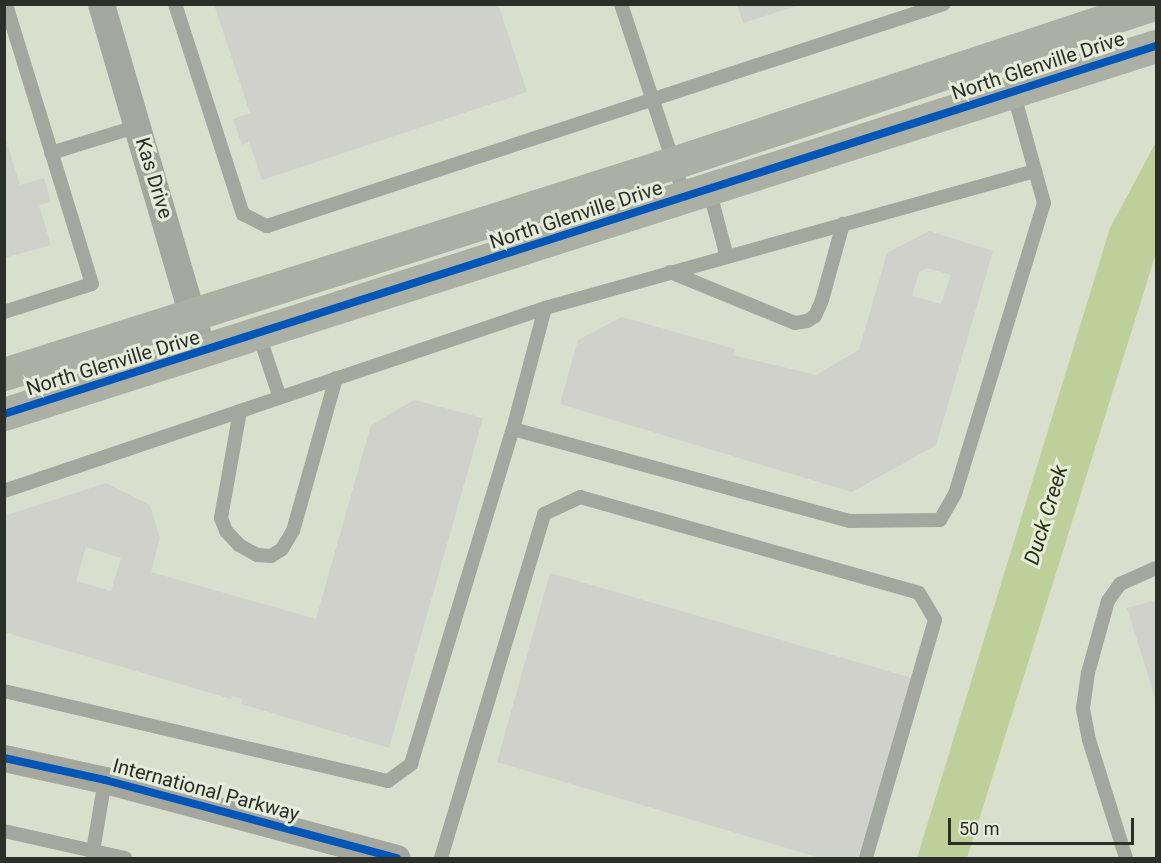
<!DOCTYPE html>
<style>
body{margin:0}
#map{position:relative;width:1161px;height:863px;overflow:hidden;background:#e4e8de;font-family:Roboto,sans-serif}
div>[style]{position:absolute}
.built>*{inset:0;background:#d9dfcd;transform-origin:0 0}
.water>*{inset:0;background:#bed099}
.building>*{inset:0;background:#cfd1ca}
.lane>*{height:14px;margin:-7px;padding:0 7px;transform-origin:7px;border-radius:7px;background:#a3a79d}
.street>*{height:27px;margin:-13.5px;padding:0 13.5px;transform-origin:13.5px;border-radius:13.5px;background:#a3a79d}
.secondary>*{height:33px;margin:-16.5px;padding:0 16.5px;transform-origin:16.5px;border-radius:16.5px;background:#abafa4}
.cycleway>*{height:8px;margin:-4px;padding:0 4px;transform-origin:4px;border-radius:4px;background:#0057b8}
span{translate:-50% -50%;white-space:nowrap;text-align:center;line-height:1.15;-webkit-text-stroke:6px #e5ecda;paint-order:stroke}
.street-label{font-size:20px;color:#2c2f28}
.water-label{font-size:21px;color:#273011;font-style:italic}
.frame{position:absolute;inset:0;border:6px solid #2c2f28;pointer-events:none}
.scale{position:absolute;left:948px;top:818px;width:186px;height:27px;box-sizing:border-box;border:3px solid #2c2f28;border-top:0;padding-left:8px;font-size:18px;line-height:21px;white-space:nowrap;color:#2c2f28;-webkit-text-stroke:4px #e5ecda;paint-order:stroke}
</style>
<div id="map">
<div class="built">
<div style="left:5px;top:5px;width:1151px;height:853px"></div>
</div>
<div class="water">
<div style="clip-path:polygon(1156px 142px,1156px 253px,967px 858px,917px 858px,1110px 228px)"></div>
</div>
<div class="building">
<div style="clip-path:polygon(214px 4px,498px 4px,527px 92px,262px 180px,249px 142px,242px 145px,233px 119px,250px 113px)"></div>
<div style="clip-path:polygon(737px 4px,799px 4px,799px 5px,743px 23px)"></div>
<div style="clip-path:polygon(4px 134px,20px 185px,44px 178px,51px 202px,39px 205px,51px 245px,4px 258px)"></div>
<div style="clip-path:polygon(evenodd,929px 231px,993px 251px,936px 445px,852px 492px,560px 404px,578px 340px,622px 317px,735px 349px,733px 355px,816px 375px,859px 350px,887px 253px,929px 231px,927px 268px,951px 275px,941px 304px,912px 296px,919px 272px,927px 268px)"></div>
<div style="clip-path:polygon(evenodd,414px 400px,483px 418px,389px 748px,241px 704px,243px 699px,232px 696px,231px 699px,4px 632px,4px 516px,106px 483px,150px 505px,160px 538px,151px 572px,316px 619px,371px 425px,414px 400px,86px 547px,121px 558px,111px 591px,76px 581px,86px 547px)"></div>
<div style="clip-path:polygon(550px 573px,912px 678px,858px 858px,820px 858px,497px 762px)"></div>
<div style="clip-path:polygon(1156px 600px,1156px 701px,1127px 608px)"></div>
</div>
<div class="lane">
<div style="left:175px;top:4px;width:221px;rotate:72.1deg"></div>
<div style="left:243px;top:214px;width:27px;rotate:27deg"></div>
<div style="left:267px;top:226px;width:712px;rotate:-18.16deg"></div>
<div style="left:621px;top:4px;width:203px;rotate:71.7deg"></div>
<div style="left:51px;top:153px;width:91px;rotate:-17.2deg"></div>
<div style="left:709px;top:189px;width:70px;rotate:75.2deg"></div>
<div style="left:670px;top:272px;width:135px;rotate:22.2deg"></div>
<div style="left:795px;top:323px;width:12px;rotate:-9deg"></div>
<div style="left:807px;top:321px;width:9px;rotate:-32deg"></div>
<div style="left:815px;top:316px;width:17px;rotate:-66deg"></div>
<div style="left:822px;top:300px;width:79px;rotate:-74.6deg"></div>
<div style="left:4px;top:312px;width:92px;rotate:-17.7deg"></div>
<div style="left:92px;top:284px;width:293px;rotate:-107.1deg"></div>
<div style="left:259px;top:335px;width:66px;rotate:71.6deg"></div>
<div style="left:240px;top:411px;width:109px;rotate:100.1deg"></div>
<div style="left:221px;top:518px;width:14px;rotate:69deg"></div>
<div style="left:226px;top:531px;width:19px;rotate:47deg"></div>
<div style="left:239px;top:545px;width:21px;rotate:29deg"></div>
<div style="left:257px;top:555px;width:14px;rotate:4deg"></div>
<div style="left:271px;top:556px;width:13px;rotate:-32deg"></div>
<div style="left:282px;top:549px;width:21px;rotate:-59deg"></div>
<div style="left:293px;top:531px;width:159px;rotate:-74.3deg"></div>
<div style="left:513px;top:429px;width:125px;rotate:-75.2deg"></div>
<div style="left:4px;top:491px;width:571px;rotate:-18.69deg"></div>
<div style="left:545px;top:308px;width:509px;rotate:-15.62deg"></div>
<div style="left:4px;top:691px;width:394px;rotate:13.2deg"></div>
<div style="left:388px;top:781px;width:29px;rotate:-36deg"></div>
<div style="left:411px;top:764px;width:350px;rotate:-73.1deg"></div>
<div style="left:513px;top:429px;width:349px;rotate:15.3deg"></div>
<div style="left:850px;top:521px;width:90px;rotate:-0.6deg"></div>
<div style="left:940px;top:520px;width:30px;rotate:-60deg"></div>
<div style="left:955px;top:494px;width:304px;rotate:-73deg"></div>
<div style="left:1044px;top:203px;width:116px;rotate:-105.5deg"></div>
<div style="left:4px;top:831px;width:124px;rotate:12.6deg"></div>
<div style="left:93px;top:851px;width:72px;rotate:-80.4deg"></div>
<div style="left:441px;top:858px;width:359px;rotate:-73.3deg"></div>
<div style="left:544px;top:514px;width:40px;rotate:-25deg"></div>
<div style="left:580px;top:497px;width:352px;rotate:15.8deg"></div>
<div style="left:919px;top:593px;width:31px;rotate:59deg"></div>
<div style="left:935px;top:620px;width:248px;rotate:106.2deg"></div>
<div style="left:1126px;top:858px;width:124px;rotate:-107.4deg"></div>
<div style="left:1089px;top:740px;width:33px;rotate:-101deg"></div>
<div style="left:1083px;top:708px;width:35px;rotate:-82deg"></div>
<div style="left:1088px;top:673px;width:75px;rotate:-74.5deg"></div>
<div style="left:1108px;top:601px;width:21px;rotate:-55deg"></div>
<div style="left:1120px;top:584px;width:39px;rotate:-24deg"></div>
</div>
<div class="street">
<div style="left:101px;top:4px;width:363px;rotate:73.7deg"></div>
<div style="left:4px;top:758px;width:103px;rotate:12.3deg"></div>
<div style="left:105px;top:780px;width:302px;rotate:15deg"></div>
</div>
<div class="secondary">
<div style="left:4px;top:374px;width:701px;rotate:-17.51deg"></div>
<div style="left:673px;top:163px;width:507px;rotate:-18.29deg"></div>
<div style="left:4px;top:414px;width:1209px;rotate:-17.72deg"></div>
</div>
<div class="cycleway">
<div style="left:4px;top:414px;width:1209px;rotate:-17.72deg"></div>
<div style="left:4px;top:758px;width:103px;rotate:12.3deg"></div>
<div style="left:105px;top:780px;width:302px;rotate:15deg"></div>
</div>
<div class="street-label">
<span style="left:1038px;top:66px;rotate:-18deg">North Glenville Drive</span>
<span style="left:154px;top:178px;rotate:73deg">Kas Drive</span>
<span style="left:576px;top:215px;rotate:-18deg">North Glenville Drive</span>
<span style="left:113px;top:363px;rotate:-17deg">North Glenville Drive</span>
<span style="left:206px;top:790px;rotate:15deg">International Parkway</span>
</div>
<div class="water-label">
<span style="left:1046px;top:515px;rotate:-73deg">Duck Creek</span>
</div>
<div class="frame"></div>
<div class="scale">50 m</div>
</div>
